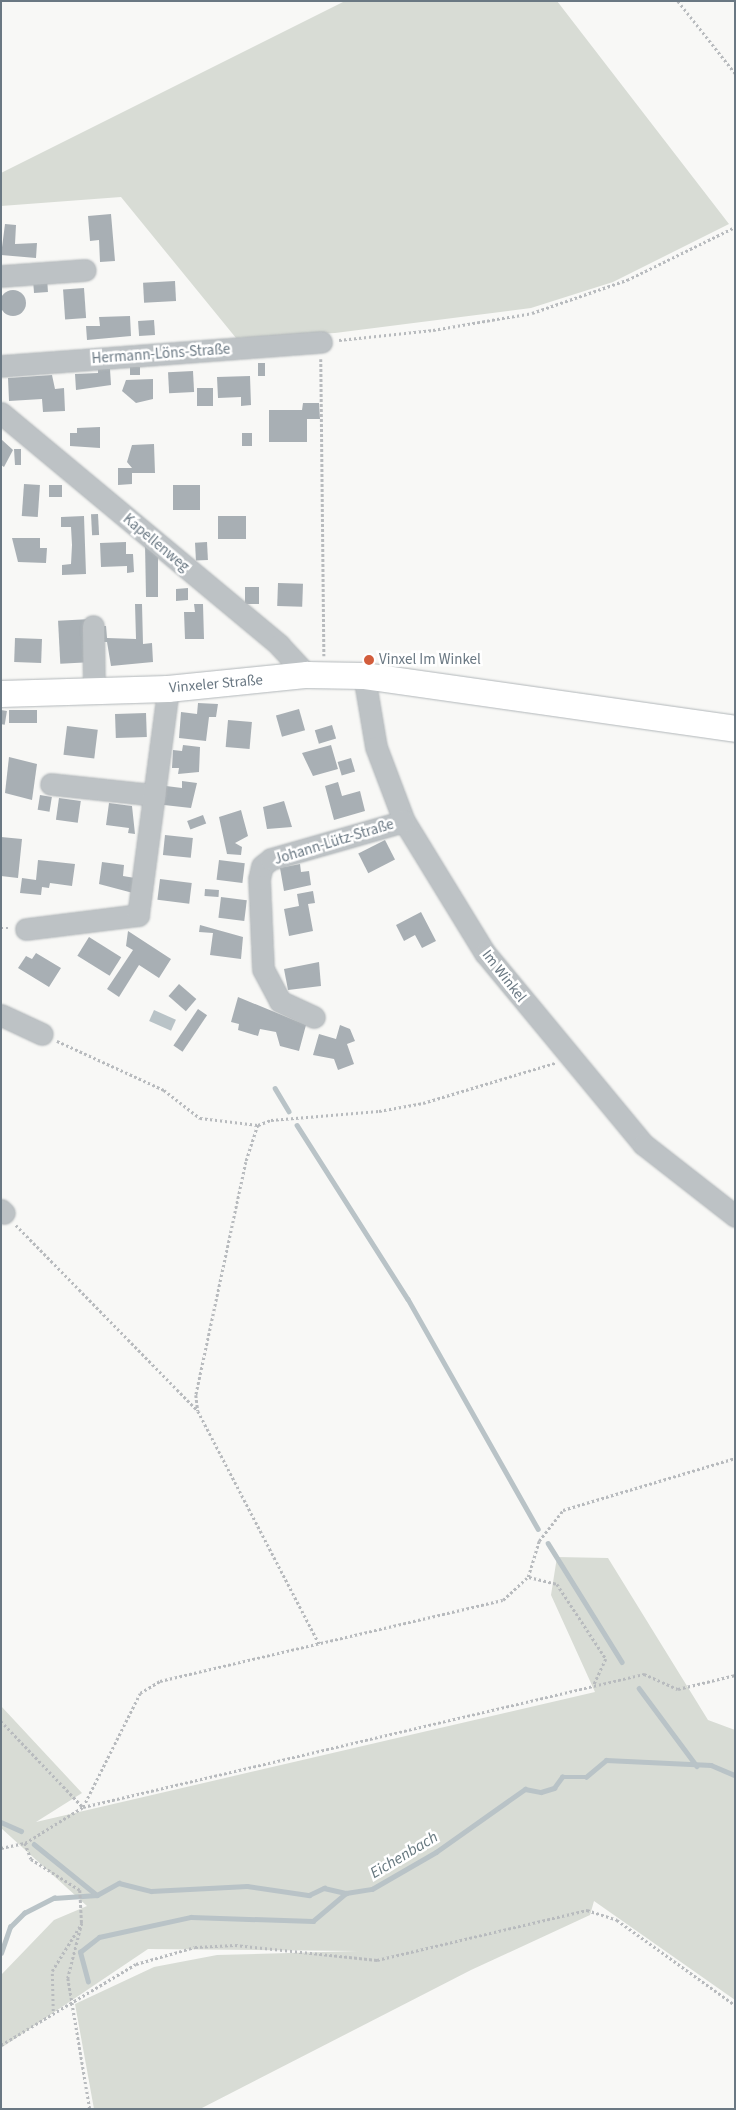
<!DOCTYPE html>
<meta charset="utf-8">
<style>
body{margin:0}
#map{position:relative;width:736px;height:2110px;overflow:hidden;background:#f8f8f6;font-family:"Source Sans 3",sans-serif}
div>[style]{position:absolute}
.green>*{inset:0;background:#d8dcd5}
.water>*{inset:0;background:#b9c3c7;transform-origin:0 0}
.stream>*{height:4.5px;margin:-2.25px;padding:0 2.25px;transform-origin:2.25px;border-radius:2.25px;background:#b9c3c7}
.building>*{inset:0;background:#a8afb4;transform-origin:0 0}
.round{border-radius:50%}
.path>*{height:2.5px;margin-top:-1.25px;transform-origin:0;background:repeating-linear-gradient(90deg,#b8bbbe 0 2.5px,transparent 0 5px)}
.roads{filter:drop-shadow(0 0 1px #b1b6b9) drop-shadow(0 0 1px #b1b6b9)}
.minor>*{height:21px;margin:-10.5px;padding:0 10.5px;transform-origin:10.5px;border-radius:10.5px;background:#bdc2c5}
.major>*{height:26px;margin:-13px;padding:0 13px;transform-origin:13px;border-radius:13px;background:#fff}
.dots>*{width:14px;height:14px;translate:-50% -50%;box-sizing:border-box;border:2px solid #fff;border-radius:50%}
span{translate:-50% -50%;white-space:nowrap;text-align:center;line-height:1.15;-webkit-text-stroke:5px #fff;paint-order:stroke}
.street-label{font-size:15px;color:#6a7883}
.poi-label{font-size:15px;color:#6a7883}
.left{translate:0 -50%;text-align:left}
.water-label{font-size:16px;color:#66787f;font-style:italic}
.frame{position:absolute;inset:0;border:2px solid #6a7883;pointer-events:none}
</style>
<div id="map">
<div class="green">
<div style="clip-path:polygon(345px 1px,557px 1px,729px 224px,613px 282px,531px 308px,335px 333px,236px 338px,121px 197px,1px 206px,1px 173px)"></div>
<div style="clip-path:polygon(557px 1557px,608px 1558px,708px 1720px,735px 1730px,735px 2000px,594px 1901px,590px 1915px,471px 1970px,200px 2109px,94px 2109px,75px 2004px,154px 1967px,217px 1955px,358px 1951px,148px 1949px,1px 2048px,1px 1975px,54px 1920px,87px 1906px,1px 1828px,1px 1706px,82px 1793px,36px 1822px,595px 1692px,551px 1595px)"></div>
</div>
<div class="water">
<div style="left:154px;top:1010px;width:24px;height:12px;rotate:24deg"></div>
</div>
<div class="stream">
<div style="left:275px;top:1088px;width:27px;rotate:59deg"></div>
<div style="left:297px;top:1125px;width:206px;rotate:57.5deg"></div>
<div style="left:408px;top:1299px;width:264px;rotate:60.5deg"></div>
<div style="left:548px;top:1543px;width:140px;rotate:58.1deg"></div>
<div style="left:639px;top:1688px;width:97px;rotate:53.4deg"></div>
<div style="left:1px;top:1822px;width:22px;rotate:24deg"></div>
<div style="left:34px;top:1844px;width:81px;rotate:39deg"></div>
<div style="left:1px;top:1953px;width:28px;rotate:-71deg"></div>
<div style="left:10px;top:1927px;width:20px;rotate:-45deg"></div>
<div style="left:24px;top:1913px;width:34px;rotate:-27deg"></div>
<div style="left:54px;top:1898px;width:43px;rotate:-4deg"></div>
<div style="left:97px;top:1895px;width:25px;rotate:-29deg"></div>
<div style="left:119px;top:1883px;width:33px;rotate:14deg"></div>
<div style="left:151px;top:1891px;width:96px;rotate:-3deg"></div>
<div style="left:247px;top:1886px;width:63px;rotate:8.3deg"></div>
<div style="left:309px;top:1895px;width:17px;rotate:-25deg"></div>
<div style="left:324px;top:1888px;width:23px;rotate:13deg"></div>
<div style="left:346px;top:1893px;width:26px;rotate:-9deg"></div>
<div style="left:372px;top:1889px;width:74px;rotate:-30deg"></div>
<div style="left:436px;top:1852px;width:109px;rotate:-35.3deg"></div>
<div style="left:525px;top:1789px;width:16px;rotate:11deg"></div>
<div style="left:541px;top:1792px;width:14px;rotate:-17deg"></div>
<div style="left:554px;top:1788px;width:14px;rotate:-54deg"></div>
<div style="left:562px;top:1777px;width:24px"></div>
<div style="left:586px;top:1777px;width:26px;rotate:-40deg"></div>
<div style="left:606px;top:1760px;width:105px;rotate:2.7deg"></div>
<div style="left:711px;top:1765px;width:26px;rotate:23deg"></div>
<div style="left:88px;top:1982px;width:31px;rotate:-105deg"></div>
<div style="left:80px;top:1952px;width:24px;rotate:-38deg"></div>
<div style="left:99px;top:1937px;width:94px;rotate:-12.3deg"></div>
<div style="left:191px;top:1917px;width:122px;rotate:1.9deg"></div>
<div style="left:313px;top:1921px;width:43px;rotate:-40.3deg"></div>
</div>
<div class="building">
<div style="clip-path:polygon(111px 214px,115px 261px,100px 262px,99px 240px,90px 241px,88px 216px)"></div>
<div style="clip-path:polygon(5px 224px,16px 225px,15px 244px,37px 243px,36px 258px,1px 255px)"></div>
<div style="left:47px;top:278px;width:14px;height:14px;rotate:86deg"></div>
<div style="left:175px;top:281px;width:20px;height:32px;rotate:87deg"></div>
<div style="left:84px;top:288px;width:30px;height:21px;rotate:86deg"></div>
<div class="round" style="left:0;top:290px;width:26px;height:26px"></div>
<div style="clip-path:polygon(130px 316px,131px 336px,87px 340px,86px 326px,100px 326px,99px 317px)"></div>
<div style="left:154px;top:320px;width:15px;height:16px;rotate:86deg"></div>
<div style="left:258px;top:363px;width:7px;height:13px"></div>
<div style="left:130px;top:367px;width:10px;height:8px"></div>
<div style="clip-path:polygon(98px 369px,110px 369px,111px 385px,76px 390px,75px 374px,98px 373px)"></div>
<div style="left:193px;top:371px;width:21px;height:25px;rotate:87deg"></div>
<div style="clip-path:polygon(52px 375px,55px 389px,64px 388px,65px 411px,43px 412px,42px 399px,9px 401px,8px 378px)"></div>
<div style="clip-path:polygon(250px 376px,251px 405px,241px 406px,241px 397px,218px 398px,217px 377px)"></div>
<div style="clip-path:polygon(153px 379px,153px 399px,136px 403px,122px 391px,126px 380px)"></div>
<div style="left:197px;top:388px;width:16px;height:18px"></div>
<div style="clip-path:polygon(303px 403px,319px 403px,320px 419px,307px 419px,307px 442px,269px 442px,269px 410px,302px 410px)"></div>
<div style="clip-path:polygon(100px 427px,100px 448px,70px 446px,70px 433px,77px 433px,77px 428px)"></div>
<div style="left:242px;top:433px;width:10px;height:13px"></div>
<div style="clip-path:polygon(1px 439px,13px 450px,4px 467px,1px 465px)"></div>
<div style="clip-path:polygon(154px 444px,155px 473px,132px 473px,132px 484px,118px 485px,118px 468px,132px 468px,127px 462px,132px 445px)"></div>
<div style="clip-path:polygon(14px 449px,21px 449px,21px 465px,15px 465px)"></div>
<div style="left:24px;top:484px;width:16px;height:32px;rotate:4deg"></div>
<div style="left:49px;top:485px;width:13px;height:12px"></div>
<div style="left:173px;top:485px;width:27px;height:25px"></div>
<div style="left:98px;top:514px;width:21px;height:7px;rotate:87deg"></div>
<div style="clip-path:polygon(84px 516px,86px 574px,62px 575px,62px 565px,71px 564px,72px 545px,71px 527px,61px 527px,61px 517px)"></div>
<div style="left:218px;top:516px;width:28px;height:23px"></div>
<div style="clip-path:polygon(12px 538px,40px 538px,40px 548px,47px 548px,46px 563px,18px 562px)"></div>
<div style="clip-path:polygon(126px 542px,126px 554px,133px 554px,134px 572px,127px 573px,127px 566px,101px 567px,100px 543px)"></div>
<div style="left:207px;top:542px;width:18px;height:12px;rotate:87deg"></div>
<div style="clip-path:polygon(145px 544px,158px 552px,158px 597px,146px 597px)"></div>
<div style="left:278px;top:583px;width:25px;height:23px;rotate:2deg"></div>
<div style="left:245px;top:587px;width:14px;height:17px"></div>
<div style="clip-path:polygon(188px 588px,188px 600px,176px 601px,176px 589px)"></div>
<div style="clip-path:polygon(135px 604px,142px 604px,143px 644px,152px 643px,153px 662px,111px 666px,107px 642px,99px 642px,98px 626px,106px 626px,107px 638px,136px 639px)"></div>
<div style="clip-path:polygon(194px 604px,203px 604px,204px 639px,185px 639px,184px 612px,195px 612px)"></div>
<div style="left:91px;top:619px;width:43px;height:33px;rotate:87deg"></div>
<div style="left:15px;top:638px;width:27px;height:24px;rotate:2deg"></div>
<div style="clip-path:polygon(198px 703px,218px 704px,216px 717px,209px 717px,206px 741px,179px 738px,181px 712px,197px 714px)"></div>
<div style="left:299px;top:709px;width:22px;height:24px;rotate:74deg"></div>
<div style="left:1px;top:710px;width:6px;height:14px;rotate:9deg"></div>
<div style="left:37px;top:710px;width:13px;height:28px;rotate:90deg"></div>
<div style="left:146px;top:713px;width:24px;height:31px;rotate:88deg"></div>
<div style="left:228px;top:720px;width:24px;height:27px;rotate:5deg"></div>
<div style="left:332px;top:725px;width:14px;height:18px;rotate:73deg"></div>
<div style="left:67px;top:726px;width:31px;height:29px;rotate:7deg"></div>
<div style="clip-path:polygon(183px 745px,200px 747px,199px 772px,178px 774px,179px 768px,172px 768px,173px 750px,182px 751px)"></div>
<div style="clip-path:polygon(331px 745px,338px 769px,313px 776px,302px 753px)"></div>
<div style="clip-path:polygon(9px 757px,37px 764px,32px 800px,5px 793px)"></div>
<div style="left:351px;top:758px;width:14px;height:14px;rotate:73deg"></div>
<div style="clip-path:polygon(182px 781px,197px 783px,191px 808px,164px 805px,166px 786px,182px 788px)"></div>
<div style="clip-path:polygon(338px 782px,342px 796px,360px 791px,365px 811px,334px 820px,325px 786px)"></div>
<div style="left:40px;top:795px;width:12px;height:15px;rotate:9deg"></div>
<div style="left:59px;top:798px;width:22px;height:22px;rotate:8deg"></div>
<div style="clip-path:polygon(284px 801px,292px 827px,267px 829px,263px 807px)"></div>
<div style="clip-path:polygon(109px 803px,132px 806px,135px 834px,128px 833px,129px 828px,106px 825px)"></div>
<div style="clip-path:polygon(241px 810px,248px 836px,235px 843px,242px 847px,241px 855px,227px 854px,219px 817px)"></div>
<div style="left:203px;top:815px;width:9px;height:17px;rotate:69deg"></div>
<div style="left:165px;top:835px;width:28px;height:20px;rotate:6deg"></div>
<div style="clip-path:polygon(1px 837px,22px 839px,18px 878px,1px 876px)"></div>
<div style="left:385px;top:840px;width:22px;height:30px;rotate:63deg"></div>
<div style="clip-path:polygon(38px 860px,75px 864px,72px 886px,50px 883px,49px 888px,42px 887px,41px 895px,20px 893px,22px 878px,36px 880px)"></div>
<div style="left:219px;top:860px;width:26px;height:20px;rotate:7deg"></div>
<div style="clip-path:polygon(102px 862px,124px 865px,123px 876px,135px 878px,133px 893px,99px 884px)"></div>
<div style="clip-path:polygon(300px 864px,301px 872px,309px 871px,311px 885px,284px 891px,280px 868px)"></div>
<div style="left:160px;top:879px;width:32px;height:21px;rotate:7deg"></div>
<div style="left:205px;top:889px;width:14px;height:7px;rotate:4deg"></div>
<div style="clip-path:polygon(313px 891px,315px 903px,308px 904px,313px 931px,289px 936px,284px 909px,299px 906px,297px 894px)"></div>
<div style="left:221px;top:897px;width:26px;height:21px;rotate:7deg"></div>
<div style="clip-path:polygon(421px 912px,436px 941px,422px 948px,415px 935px,404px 941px,396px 925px)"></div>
<div style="clip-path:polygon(200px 925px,243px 937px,241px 959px,210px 955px,213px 933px,199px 932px)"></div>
<div style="clip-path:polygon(128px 931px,171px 959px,159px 978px,139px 965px,119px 997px,107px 989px,133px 950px,126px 946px)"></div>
<div style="left:89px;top:937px;width:38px;height:22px;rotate:32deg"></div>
<div style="clip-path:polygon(36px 953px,61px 968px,49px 987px,18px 968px,26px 956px,32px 959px)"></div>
<div style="clip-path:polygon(319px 962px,321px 986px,288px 990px,284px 969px)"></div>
<div style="left:179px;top:984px;width:23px;height:16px;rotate:41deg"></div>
<div style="clip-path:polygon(238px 997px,306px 1025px,299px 1051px,280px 1046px,276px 1032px,260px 1029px,258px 1036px,238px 1030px,239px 1024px,231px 1022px)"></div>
<div style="left:198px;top:1009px;width:11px;height:44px;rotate:34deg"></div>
<div style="clip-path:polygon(340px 1025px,350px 1029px,355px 1041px,347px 1044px,354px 1064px,338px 1070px,334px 1059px,313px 1055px,319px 1034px,336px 1039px)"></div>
</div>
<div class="path">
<div style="left:678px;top:1px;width:92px;rotate:51.6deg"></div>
<div style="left:339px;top:340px;width:95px;rotate:-6.1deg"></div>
<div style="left:433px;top:330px;width:100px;rotate:-9.7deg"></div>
<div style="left:532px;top:313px;width:101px;rotate:-19.2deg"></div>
<div style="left:627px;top:280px;width:120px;rotate:-26.1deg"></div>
<div style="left:321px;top:359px;width:297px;rotate:89.4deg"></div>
<div style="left:1px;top:928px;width:8px"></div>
<div style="left:57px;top:1041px;width:118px;rotate:24.6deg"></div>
<div style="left:164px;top:1090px;width:46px;rotate:37.9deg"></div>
<div style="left:200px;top:1118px;width:58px;rotate:6.9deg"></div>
<div style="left:258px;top:1125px;width:14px;rotate:-21deg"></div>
<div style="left:271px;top:1120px;width:108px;rotate:-4.8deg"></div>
<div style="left:379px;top:1111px;width:45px;rotate:-10.3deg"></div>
<div style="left:423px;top:1103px;width:138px;rotate:-16.9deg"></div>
<div style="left:258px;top:1125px;width:39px;rotate:108deg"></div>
<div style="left:246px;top:1162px;width:238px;rotate:102.1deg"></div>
<div style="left:196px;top:1395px;width:16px;rotate:83deg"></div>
<div style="left:198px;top:1411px;width:264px;rotate:62.5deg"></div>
<div style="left:16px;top:1225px;width:259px;rotate:45.6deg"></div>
<div style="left:529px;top:1577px;width:29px;rotate:14deg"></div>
<div style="left:557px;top:1584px;width:90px;rotate:56.8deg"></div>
<div style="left:606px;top:1659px;width:29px;rotate:115deg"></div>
<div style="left:1px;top:1721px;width:119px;rotate:46.4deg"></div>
<div style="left:83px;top:1807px;width:577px;rotate:-13.34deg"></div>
<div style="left:644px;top:1674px;width:37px;rotate:24deg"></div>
<div style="left:678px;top:1689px;width:59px;rotate:-13.8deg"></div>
<div style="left:25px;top:1843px;width:17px;rotate:69deg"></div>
<div style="left:31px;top:1859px;width:58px;rotate:32.3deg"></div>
<div style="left:80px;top:1890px;width:33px;rotate:87deg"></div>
<div style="left:82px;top:1923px;width:57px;rotate:104.3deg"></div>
<div style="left:68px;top:1978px;width:133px;rotate:80.5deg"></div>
<div style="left:1px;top:1848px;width:25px;rotate:-12deg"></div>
<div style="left:25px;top:1843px;width:68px;rotate:-31.8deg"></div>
<div style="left:83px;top:1807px;width:127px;rotate:-63.4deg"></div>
<div style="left:140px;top:1693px;width:23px;rotate:-31deg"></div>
<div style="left:160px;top:1681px;width:352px;rotate:-13.3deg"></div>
<div style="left:503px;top:1600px;width:34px;rotate:-43deg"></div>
<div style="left:528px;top:1577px;width:38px;rotate:-73deg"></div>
<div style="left:539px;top:1541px;width:39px;rotate:-52deg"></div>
<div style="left:563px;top:1510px;width:180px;rotate:-16.8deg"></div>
<div style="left:53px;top:2011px;width:40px;rotate:-91.4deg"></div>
<div style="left:52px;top:1971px;width:53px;rotate:-58.1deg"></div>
<div style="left:1px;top:2045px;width:157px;rotate:-31deg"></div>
<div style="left:136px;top:1964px;width:61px;rotate:-16.1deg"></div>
<div style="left:195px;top:1947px;width:40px;rotate:-2.9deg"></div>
<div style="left:235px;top:1945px;width:143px;rotate:6deg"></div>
<div style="left:377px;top:1960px;width:216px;rotate:-13.4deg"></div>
<div style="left:587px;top:1910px;width:32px;rotate:18deg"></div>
<div style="left:617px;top:1920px;width:145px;rotate:35.8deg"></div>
</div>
<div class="roads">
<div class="minor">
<div style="left:1px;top:276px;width:84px;rotate:-4.1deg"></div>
<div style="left:1px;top:366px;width:321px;rotate:-4.3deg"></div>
<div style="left:1px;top:413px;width:362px;rotate:39.8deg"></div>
<div style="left:279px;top:645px;width:41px;rotate:47deg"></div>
<div style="left:93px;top:626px;width:66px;rotate:89.1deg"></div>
<div style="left:364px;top:676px;width:72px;rotate:80.4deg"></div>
<div style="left:376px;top:747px;width:79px;rotate:69.3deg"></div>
<div style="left:404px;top:821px;width:155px;rotate:58.5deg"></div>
<div style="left:485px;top:953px;width:248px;rotate:50.4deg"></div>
<div style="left:643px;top:1144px;width:117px;rotate:38deg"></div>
<div style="left:51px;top:784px;width:104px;rotate:6.1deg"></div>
<div style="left:26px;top:929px;width:113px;rotate:-7.1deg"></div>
<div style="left:138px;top:915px;width:228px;rotate:-82.4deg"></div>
<div style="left:1px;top:1015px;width:45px;rotate:24.9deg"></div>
<div style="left:314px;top:1017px;width:38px;rotate:-155deg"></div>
<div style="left:280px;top:1001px;width:36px;rotate:-118deg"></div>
<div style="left:263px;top:969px;width:90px;rotate:-92.5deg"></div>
<div style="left:259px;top:879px;width:13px;rotate:-77deg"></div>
<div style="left:262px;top:866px;width:11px;rotate:-38deg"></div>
<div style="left:271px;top:859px;width:138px;rotate:-15.9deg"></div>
<div style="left:1px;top:1210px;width:4px;rotate:45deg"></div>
</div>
<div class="major">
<div style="left:1px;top:694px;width:167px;rotate:-1.7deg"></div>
<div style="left:168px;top:689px;width:140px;rotate:-5.8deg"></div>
<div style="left:307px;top:675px;width:57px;rotate:1deg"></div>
<div style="left:364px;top:676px;width:375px;rotate:8.1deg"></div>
</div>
</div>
<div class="dots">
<div style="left:369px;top:660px;background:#d25d3c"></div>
</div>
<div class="street-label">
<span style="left:161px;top:354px;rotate:-4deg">Hermann-Löns-Straße</span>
<span style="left:156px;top:543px;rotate:40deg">Kapellenweg</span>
<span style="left:216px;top:684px;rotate:-5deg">Vinxeler Straße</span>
<span style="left:334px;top:842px;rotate:-17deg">Johann-Lütz-Straße</span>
<span style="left:504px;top:976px;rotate:52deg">Im Winkel</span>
</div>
<div class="poi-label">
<span class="left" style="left:379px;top:660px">Vinxel Im Winkel</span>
</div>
<div class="water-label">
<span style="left:404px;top:1855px;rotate:-31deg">Eichenbach</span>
</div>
<div class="frame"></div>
</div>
